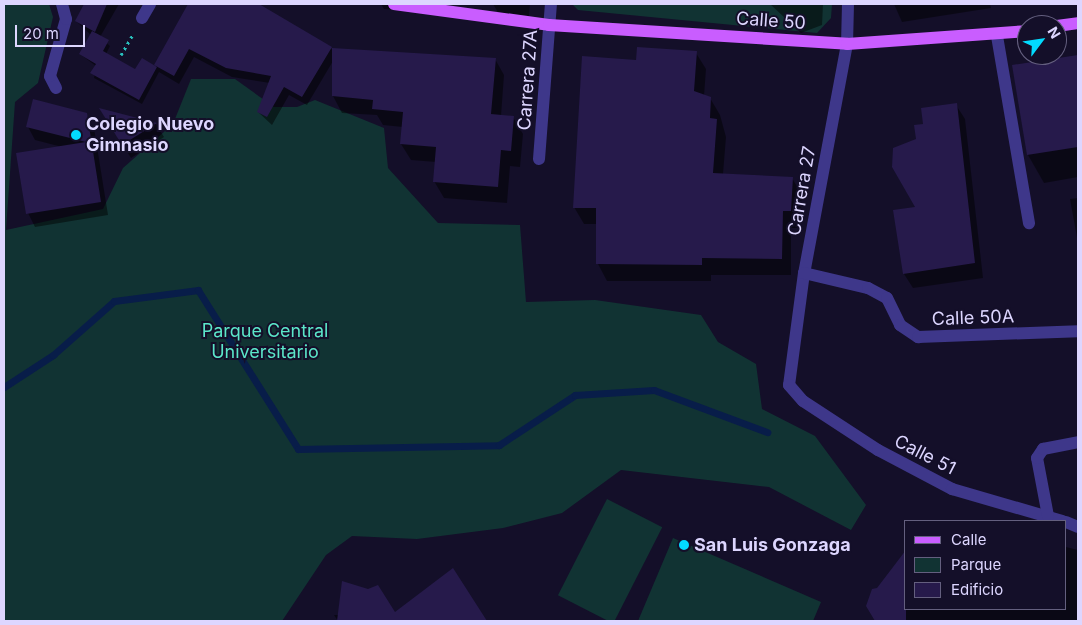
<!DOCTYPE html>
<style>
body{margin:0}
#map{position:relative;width:1082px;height:625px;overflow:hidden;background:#140f29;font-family:Inter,sans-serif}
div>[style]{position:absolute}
.green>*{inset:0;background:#133;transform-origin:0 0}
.shadow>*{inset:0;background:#0007}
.stream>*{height:7px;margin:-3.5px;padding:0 3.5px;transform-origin:3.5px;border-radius:3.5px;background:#081d49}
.building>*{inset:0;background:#261a4b}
.path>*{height:3px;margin-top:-1.5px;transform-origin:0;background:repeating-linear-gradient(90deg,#29c0bd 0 2.5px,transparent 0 6.5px)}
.minor>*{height:12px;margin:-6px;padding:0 6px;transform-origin:6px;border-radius:6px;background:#3e378a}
.major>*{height:12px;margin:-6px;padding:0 6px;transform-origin:6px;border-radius:6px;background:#c95dff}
.dots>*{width:14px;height:14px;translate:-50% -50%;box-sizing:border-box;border:2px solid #140f29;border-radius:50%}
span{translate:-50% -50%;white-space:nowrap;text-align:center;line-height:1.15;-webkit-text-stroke:4px #140f29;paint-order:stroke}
.street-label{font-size:18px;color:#ddd6ff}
.poi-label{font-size:18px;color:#ddd6ff;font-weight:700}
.left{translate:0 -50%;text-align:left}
.park-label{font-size:18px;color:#5be6c9}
.frame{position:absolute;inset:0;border:5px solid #ddd6ff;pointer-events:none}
.legend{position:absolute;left:904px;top:520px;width:162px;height:90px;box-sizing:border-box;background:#140f29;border:1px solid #645f7f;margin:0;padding:6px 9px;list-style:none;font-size:15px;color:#ddd6ff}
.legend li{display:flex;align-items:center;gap:10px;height:25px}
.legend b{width:25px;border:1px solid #645f7f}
.north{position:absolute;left:1017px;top:15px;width:50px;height:50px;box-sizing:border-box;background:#140f29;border:1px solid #645f7f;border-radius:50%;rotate:59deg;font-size:14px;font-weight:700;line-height:20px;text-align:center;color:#ddd6ff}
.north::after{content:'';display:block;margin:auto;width:18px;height:22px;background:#02dbff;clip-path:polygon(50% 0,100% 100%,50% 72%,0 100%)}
.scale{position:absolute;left:15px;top:25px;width:70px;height:22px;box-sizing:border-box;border:2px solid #ddd6ff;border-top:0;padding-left:6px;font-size:15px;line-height:18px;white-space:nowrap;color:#ddd6ff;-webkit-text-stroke:4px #140f29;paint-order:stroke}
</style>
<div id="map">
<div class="green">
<div style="clip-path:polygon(4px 4px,49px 4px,53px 17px,38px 83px,15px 102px,6px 230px,103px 209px,123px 168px,173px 124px,191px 79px,235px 79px,274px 107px,297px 107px,315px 100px,384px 128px,388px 168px,438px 223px,520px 225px,526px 302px,595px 300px,701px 315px,718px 342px,756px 364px,762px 409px,815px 436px,866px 505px,851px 530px,769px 487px,621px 470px,562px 513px,503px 528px,417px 539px,352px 536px,326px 555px,282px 621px,4px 621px)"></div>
<div style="clip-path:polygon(572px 4px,832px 4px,831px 18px,817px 33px,578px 10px)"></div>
<div style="left:607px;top:499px;width:62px;height:108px;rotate:27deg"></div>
<div style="clip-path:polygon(673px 538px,821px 602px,813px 621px,638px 621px)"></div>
</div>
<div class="shadow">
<div style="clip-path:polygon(86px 4px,119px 4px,100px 37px,110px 46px,106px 54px,136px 70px,155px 67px,190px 4px,251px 4px,332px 49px,495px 59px,504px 75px,501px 116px,513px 117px,523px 134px,520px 167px,510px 166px,507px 203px,444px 198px,434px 181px,436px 162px,411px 160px,401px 144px,403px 127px,383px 125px,377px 115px,342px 113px,333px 96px,333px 61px,307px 105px,289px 95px,272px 125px,258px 112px,270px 83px,232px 77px,194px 57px,179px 84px,159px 72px,142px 104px,94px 78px,96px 66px,80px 54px,91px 35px,76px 21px)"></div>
<div style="clip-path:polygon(381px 4px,415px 4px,415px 10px,384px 9px)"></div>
<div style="clip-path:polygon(493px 4px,530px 4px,529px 16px,499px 14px)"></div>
<div style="clip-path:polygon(770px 4px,823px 4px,822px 25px,801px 33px)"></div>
<div style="clip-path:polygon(894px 4px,990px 4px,991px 8px,902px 22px)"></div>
<div style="clip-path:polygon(696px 53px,706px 69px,704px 96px,710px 98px,720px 115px,726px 137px,723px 174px,792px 178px,802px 195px,800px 228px,791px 228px,791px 275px,711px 275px,711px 281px,607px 281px,598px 264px,597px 224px,584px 224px,574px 207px,638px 61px)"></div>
<div style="clip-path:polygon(1078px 57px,1078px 177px,1044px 183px,1028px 155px,1014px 66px)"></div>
<div style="clip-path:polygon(956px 105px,965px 119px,983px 278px,913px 288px,904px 274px,895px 211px,916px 208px,917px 140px,924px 125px)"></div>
<div style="clip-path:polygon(101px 110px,156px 124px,164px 137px,131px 158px)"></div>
<div style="clip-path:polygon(86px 114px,94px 128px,108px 215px,35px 227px,28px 213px,62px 147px,35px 140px,28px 127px)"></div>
<div style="clip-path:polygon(1078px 198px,1078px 243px,1070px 199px)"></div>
<div style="clip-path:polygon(1066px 547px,1078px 550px,1078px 621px,877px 621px,868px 605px,878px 590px,906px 609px,1066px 609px)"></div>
<div style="clip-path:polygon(452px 570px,485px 621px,338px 621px,334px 615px,395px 614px)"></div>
</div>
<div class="stream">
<div style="left:4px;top:387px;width:59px;rotate:-33.1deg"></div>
<div style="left:53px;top:355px;width:81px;rotate:-41.5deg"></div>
<div style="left:114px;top:301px;width:85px;rotate:-7.5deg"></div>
<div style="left:198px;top:290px;width:188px;rotate:57.8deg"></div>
<div style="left:298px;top:449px;width:201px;rotate:-1.1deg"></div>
<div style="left:499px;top:445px;width:91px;rotate:-33.3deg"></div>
<div style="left:575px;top:395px;width:79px;rotate:-3.6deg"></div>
<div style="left:654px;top:390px;width:121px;rotate:20.4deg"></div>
</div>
<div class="building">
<div style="clip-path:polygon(84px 4px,107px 4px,95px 32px,75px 21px)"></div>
<div style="clip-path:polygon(188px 4px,259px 4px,332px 47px,302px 97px,284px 87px,267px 117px,257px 112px,271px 76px,226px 68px,189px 49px,174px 76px,154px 65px)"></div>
<div style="clip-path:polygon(92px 31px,109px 40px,103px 51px,135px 69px,142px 58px,157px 67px,139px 100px,90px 73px,96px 64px,79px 54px)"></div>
<div style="clip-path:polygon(637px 47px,697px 51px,694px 91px,711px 97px,710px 118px,717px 119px,713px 173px,793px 177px,791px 211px,783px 211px,782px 259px,702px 258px,702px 265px,596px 264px,596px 208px,573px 208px,582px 56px,636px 60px)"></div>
<div style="clip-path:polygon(332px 48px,496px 58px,491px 114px,514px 116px,511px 151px,501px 150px,498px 187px,433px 182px,436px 147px,400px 144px,403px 112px,372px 109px,373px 100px,332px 96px)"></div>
<div style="clip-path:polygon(1078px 55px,1078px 147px,1027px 155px,1012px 65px)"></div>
<div style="clip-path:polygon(33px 99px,87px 113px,101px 202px,26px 214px,16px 153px,86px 142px,26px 127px)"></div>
<div style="clip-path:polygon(957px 103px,975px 263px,903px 274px,893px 210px,915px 207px,892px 167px,893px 148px,916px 139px,914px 125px,923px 124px,921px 108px)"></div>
<div style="clip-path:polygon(99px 108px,157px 123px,122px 145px)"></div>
<div style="clip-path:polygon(906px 550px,906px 621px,875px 621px,866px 606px,872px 589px,877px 588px)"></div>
<div style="clip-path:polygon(453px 568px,487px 621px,337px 621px,342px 581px,368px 589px,378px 585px,395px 612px)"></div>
</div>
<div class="path">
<div style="left:121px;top:55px;width:24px;rotate:-60deg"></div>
</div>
<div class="minor">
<div style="left:848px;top:4px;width:40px;rotate:91.4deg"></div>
<div style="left:847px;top:44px;width:233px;rotate:100.6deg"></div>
<div style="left:804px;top:273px;width:113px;rotate:97.6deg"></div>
<div style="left:789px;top:385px;width:21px;rotate:49deg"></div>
<div style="left:803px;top:401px;width:90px;rotate:33.2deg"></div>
<div style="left:878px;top:450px;width:84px;rotate:27.8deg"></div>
<div style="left:952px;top:489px;width:115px;rotate:16.2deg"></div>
<div style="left:142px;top:18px;width:16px;rotate:-60deg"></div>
<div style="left:997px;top:36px;width:190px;rotate:80.3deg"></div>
<div style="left:56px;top:88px;width:13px;rotate:-117deg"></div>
<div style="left:50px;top:76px;width:59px;rotate:-74.3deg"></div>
<div style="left:66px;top:19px;width:16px;rotate:-105deg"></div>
<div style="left:539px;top:159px;width:155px;rotate:-85.6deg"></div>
<div style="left:804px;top:273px;width:66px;rotate:13.2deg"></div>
<div style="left:868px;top:288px;width:21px;rotate:28deg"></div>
<div style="left:887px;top:298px;width:30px;rotate:64deg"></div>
<div style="left:900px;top:325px;width:22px;rotate:34deg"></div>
<div style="left:918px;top:337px;width:160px;rotate:-2.1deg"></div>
<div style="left:1048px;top:516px;width:59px;rotate:-100.7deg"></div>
<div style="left:1037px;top:458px;width:11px;rotate:-56deg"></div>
<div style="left:1043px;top:449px;width:36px;rotate:-11deg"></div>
<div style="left:1066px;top:522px;width:13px;rotate:23deg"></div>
</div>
<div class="major">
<div style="left:394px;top:4px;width:156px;rotate:7.7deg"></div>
<div style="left:549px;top:25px;width:299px;rotate:3.6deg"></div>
<div style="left:847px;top:44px;width:180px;rotate:-4.1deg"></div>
<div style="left:1057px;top:26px;width:21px;rotate:-8deg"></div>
</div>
<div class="dots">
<div style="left:76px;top:135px;background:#02dbff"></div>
<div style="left:684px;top:545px;background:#02dbff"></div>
</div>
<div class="street-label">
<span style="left:771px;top:21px;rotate:4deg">Calle 50</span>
<span style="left:528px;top:80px;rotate:-86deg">Carrera 27A</span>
<span style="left:802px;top:191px;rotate:-80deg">Carrera 27</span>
<span style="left:973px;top:318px;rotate:-2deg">Calle 50A</span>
<span style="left:925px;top:455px;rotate:27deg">Calle 51</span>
</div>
<div class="poi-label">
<span class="left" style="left:86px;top:135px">Colegio Nuevo<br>Gimnasio</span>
<span class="left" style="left:694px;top:545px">San Luis Gonzaga</span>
</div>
<div class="park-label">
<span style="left:265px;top:342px">Parque Central<br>Universitario</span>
</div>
<div class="frame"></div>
<ul class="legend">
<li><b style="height:6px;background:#c95dff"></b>Calle</li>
<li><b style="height:14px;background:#133"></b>Parque</li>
<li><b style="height:14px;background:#261a4b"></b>Edificio</li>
</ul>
<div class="north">N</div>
<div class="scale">20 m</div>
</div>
